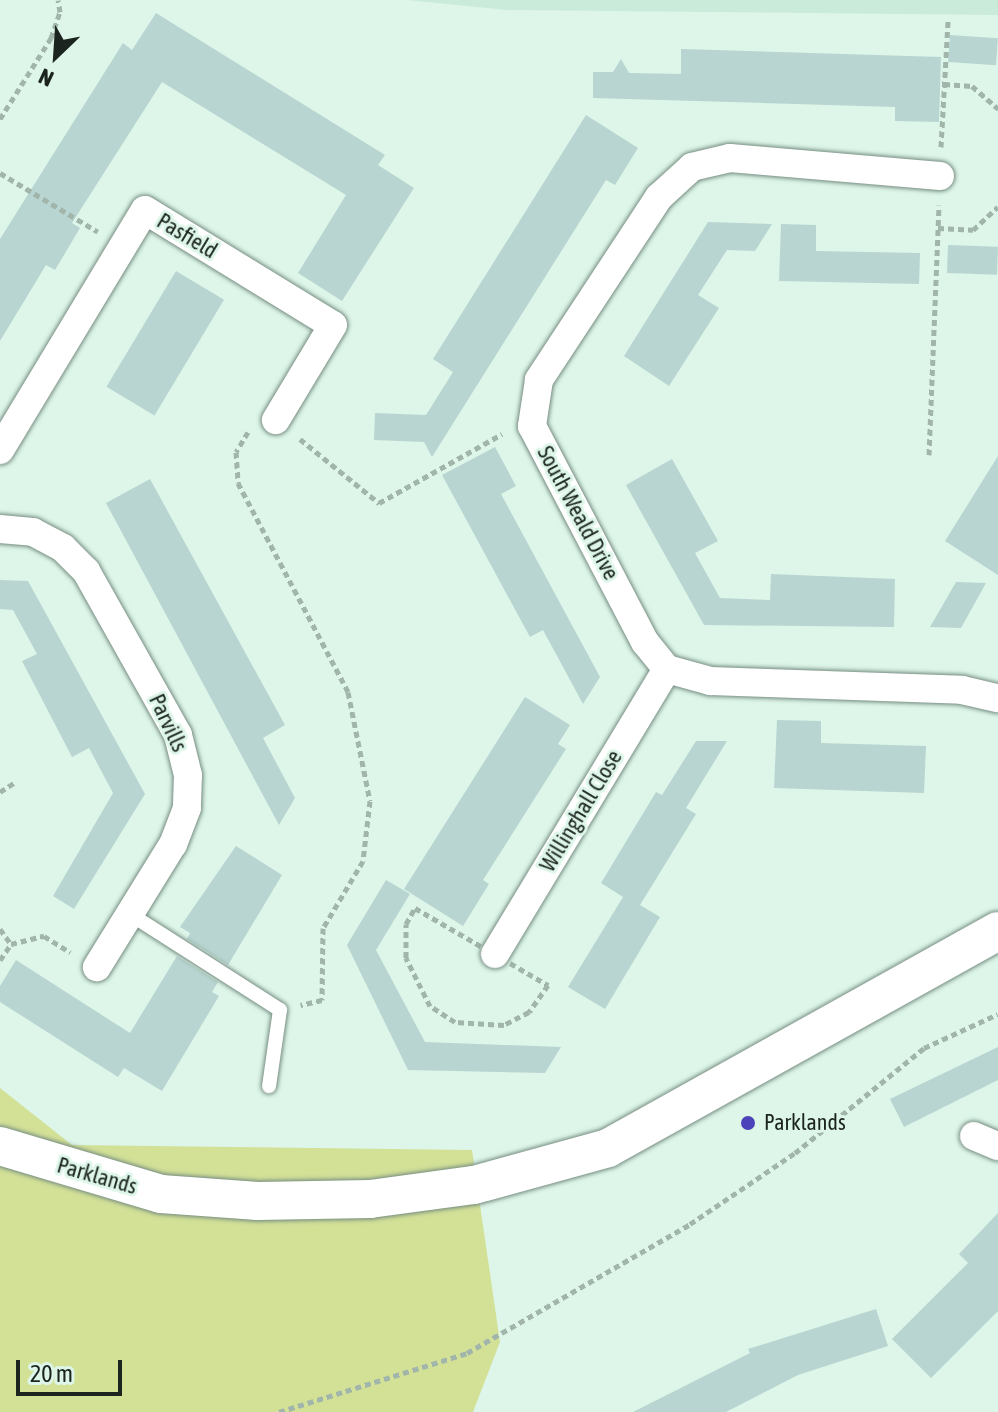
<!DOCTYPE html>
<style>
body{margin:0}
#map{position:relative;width:998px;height:1412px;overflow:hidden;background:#ddf6e9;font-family:"Asap Condensed",sans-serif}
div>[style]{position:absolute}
.built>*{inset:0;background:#caebda}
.green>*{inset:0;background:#d3e197}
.building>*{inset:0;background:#b9d5d1;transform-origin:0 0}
.path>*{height:5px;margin-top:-2.5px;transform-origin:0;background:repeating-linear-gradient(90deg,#a1b5aa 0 6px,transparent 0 10px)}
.roads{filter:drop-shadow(0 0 2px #778d82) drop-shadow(0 0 2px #778d82)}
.lane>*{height:14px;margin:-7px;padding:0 7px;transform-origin:7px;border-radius:7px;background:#fff}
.street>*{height:28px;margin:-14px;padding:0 14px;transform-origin:14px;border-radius:14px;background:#fff}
.secondary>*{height:38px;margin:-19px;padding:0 19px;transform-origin:19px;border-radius:19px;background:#fff}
.dots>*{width:22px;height:22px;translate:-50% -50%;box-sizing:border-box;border:4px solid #ddf6e9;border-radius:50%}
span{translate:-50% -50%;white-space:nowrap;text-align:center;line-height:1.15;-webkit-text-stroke:6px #ddf6e9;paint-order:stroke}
.street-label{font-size:22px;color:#1b241f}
.poi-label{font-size:22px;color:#1b241f}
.left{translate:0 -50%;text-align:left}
.north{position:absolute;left:16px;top:16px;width:80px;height:80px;-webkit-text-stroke:6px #ddf6e9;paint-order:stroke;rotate:205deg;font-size:22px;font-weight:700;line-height:32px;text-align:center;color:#1b241f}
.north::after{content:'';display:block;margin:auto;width:28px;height:36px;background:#1b241f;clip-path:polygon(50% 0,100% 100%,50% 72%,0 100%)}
.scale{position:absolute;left:16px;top:1360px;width:106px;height:36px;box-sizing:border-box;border:4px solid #1b241f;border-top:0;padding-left:10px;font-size:24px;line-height:28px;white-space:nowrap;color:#1b241f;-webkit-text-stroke:6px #ddf6e9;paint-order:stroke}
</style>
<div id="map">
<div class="built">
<div style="clip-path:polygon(407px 0,998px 0,998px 15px,507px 10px)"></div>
</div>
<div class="green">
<div style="clip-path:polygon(0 1088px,72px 1145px,472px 1150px,500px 1342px,473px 1412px,0 1412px)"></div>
</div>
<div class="building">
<div style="clip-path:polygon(156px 13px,385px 155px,378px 165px,414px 188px,342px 301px,298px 273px,346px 195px,162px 82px,72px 223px,80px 228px,55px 270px,46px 265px,0 341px,0 239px,123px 43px,132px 50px)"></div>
<div style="left:950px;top:35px;width:48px;height:27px;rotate:4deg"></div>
<div style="clip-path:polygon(681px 49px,941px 57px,939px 122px,895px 121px,895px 107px,593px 98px,593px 72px,613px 72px,621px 59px,629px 73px,681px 74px)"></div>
<div style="clip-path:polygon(586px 115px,638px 148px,615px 185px,606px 180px,432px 457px,424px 442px,374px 440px,375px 413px,426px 415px,453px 372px,433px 359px)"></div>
<div style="clip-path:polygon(708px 222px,772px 224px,755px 251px,727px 250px,698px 295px,719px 308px,669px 386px,624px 356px)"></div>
<div style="clip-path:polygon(781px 224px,816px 225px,816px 251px,920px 253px,919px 284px,779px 281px)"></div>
<div style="left:948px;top:245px;width:50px;height:28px;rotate:2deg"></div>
<div style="left:176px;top:271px;width:56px;height:135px;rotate:31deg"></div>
<div style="clip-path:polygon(495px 447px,516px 486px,501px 494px,600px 677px,583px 704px,543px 630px,530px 637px,442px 475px)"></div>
<div style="clip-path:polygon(998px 456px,998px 575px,945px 541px)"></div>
<div style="clip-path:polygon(672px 459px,718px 541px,695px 553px,720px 598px,770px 600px,771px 574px,895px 579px,894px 627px,704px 625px,626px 485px)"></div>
<div style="clip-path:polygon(150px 479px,285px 725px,263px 738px,295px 798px,279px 825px,106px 503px)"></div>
<div style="clip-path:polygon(0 580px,28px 581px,145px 794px,74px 909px,53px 896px,113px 793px,89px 748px,72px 757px,22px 661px,37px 654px,13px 610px,0 609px)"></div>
<div style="clip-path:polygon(956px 582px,986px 583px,961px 628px,930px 627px)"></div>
<div style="clip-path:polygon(525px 697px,570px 725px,558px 744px,566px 749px,483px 880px,489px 884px,463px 926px,404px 889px)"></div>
<div style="clip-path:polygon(777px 720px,821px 721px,821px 743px,926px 746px,924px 793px,774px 788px)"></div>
<div style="clip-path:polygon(696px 741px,727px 741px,686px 808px,696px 814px,640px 905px,660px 917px,605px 1009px,568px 987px,623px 897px,601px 883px,656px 792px,662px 795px)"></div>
<div style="clip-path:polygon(236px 846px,282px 875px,228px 965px,187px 939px,190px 933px,180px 927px)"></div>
<div style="clip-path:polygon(386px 880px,410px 894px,376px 950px,425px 1042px,561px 1047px,545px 1073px,408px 1070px,347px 945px)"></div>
<div style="clip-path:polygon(177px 956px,218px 982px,212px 992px,219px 996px,162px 1091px,124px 1068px,118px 1077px,0 1002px,0 986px,16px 960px,130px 1033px)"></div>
<div style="clip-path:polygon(998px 1047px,998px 1080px,904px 1127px,890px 1099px)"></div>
<div style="clip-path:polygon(998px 1213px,998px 1311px,931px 1378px,892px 1339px,968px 1263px,959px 1254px)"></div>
<div style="clip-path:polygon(876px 1309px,888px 1346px,798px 1375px,726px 1412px,633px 1412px,750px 1353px,748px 1349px)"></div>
</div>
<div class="path">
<div style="left:944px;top:84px;width:28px;rotate:4deg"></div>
<div style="left:972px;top:86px;width:35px;rotate:41deg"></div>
<div style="left:0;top:119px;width:96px;rotate:-57.8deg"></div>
<div style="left:51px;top:38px;width:28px;rotate:-71deg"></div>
<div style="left:60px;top:12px;width:12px;rotate:-99deg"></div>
<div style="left:941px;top:147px;width:127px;rotate:-86.8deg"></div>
<div style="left:0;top:173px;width:114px;rotate:31deg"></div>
<div style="left:938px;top:228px;width:35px;rotate:3deg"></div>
<div style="left:973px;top:230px;width:34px;rotate:-43deg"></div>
<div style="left:248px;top:432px;width:23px;rotate:121deg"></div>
<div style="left:236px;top:452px;width:31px;rotate:86deg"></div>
<div style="left:238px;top:483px;width:236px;rotate:62.2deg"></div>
<div style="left:348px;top:692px;width:111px;rotate:78.6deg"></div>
<div style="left:370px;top:801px;width:60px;rotate:96.7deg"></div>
<div style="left:363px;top:861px;width:78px;rotate:120.8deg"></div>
<div style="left:323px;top:928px;width:72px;rotate:90.8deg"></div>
<div style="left:322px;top:1000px;width:22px;rotate:167deg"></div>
<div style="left:300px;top:439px;width:102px;rotate:39deg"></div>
<div style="left:379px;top:503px;width:141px;rotate:-29.3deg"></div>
<div style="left:929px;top:455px;width:250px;rotate:-87.7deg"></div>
<div style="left:0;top:792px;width:17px;rotate:-33deg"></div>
<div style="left:415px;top:908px;width:154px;rotate:30.1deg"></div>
<div style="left:548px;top:985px;width:33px;rotate:125deg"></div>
<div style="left:529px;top:1012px;width:28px;rotate:153deg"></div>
<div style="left:504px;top:1025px;width:49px;rotate:-176.5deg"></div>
<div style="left:455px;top:1022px;width:30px;rotate:-147deg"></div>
<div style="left:430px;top:1006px;width:54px;rotate:-116.6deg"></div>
<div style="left:406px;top:958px;width:34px;rotate:-90deg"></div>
<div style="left:406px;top:924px;width:18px;rotate:-61deg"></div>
<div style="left:0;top:929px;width:19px;rotate:54deg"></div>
<div style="left:0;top:960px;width:19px;rotate:-55deg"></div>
<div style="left:11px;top:944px;width:34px;rotate:-14deg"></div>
<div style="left:44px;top:936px;width:31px;rotate:32deg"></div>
<div style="left:279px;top:1412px;width:197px;rotate:-17.4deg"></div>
<div style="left:467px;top:1353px;width:258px;rotate:-30deg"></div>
<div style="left:690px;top:1224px;width:127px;rotate:-34.1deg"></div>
<div style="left:795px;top:1153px;width:166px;rotate:-39.1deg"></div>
<div style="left:924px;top:1048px;width:81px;rotate:-24.7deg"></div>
</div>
<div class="roads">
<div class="lane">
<div style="left:130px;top:914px;width:178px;rotate:32.6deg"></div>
<div style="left:280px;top:1010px;width:77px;rotate:98.2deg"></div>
</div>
<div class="street">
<div style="left:940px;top:176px;width:211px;rotate:-175.1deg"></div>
<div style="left:730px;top:158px;width:39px;rotate:167deg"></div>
<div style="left:692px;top:167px;width:45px;rotate:137.7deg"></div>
<div style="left:659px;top:197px;width:219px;rotate:123.3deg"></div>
<div style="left:539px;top:380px;width:47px;rotate:98.7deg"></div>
<div style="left:532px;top:426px;width:244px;rotate:62.4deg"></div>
<div style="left:645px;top:642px;width:35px;rotate:51deg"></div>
<div style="left:667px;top:669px;width:45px;rotate:15.6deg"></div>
<div style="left:710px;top:681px;width:252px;rotate:2deg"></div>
<div style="left:962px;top:690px;width:37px;rotate:13deg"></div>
<div style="left:0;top:450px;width:280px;rotate:-58.9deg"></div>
<div style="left:145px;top:210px;width:220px;rotate:31.5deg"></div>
<div style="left:333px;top:325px;width:111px;rotate:121deg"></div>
<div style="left:0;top:529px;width:33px;rotate:5deg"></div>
<div style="left:33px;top:532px;width:34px;rotate:28deg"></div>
<div style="left:63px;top:548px;width:33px;rotate:45deg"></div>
<div style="left:86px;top:571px;width:188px;rotate:60.7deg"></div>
<div style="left:178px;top:735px;width:41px;rotate:76deg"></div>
<div style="left:188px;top:775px;width:33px;rotate:92deg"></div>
<div style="left:187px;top:808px;width:39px;rotate:111deg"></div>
<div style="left:173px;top:844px;width:145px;rotate:121.7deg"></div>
<div style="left:495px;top:954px;width:333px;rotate:-58.9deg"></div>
<div style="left:974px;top:1136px;width:26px;rotate:23deg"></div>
</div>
<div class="secondary">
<div style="left:0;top:1146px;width:168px;rotate:16.6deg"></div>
<div style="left:161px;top:1194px;width:97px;rotate:4.1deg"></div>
<div style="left:258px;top:1201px;width:112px;rotate:-1deg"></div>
<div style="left:370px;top:1199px;width:105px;rotate:-7.7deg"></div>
<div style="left:474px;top:1185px;width:139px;rotate:-15.4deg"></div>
<div style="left:608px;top:1148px;width:446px;rotate:-29.1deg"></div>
</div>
</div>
<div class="dots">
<div style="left:748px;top:1123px;background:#4c43ba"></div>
</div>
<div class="street-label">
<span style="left:187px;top:236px;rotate:31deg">Pasfield</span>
<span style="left:578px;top:513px;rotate:62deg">South Weald Drive</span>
<span style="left:168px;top:723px;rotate:65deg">Parvills</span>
<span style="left:581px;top:811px;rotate:-59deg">Willinghall Close</span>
<span style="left:97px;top:1176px;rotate:16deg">Parklands</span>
</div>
<div class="poi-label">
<span class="left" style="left:764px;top:1123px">Parklands</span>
</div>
<div class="north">N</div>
<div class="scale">20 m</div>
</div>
